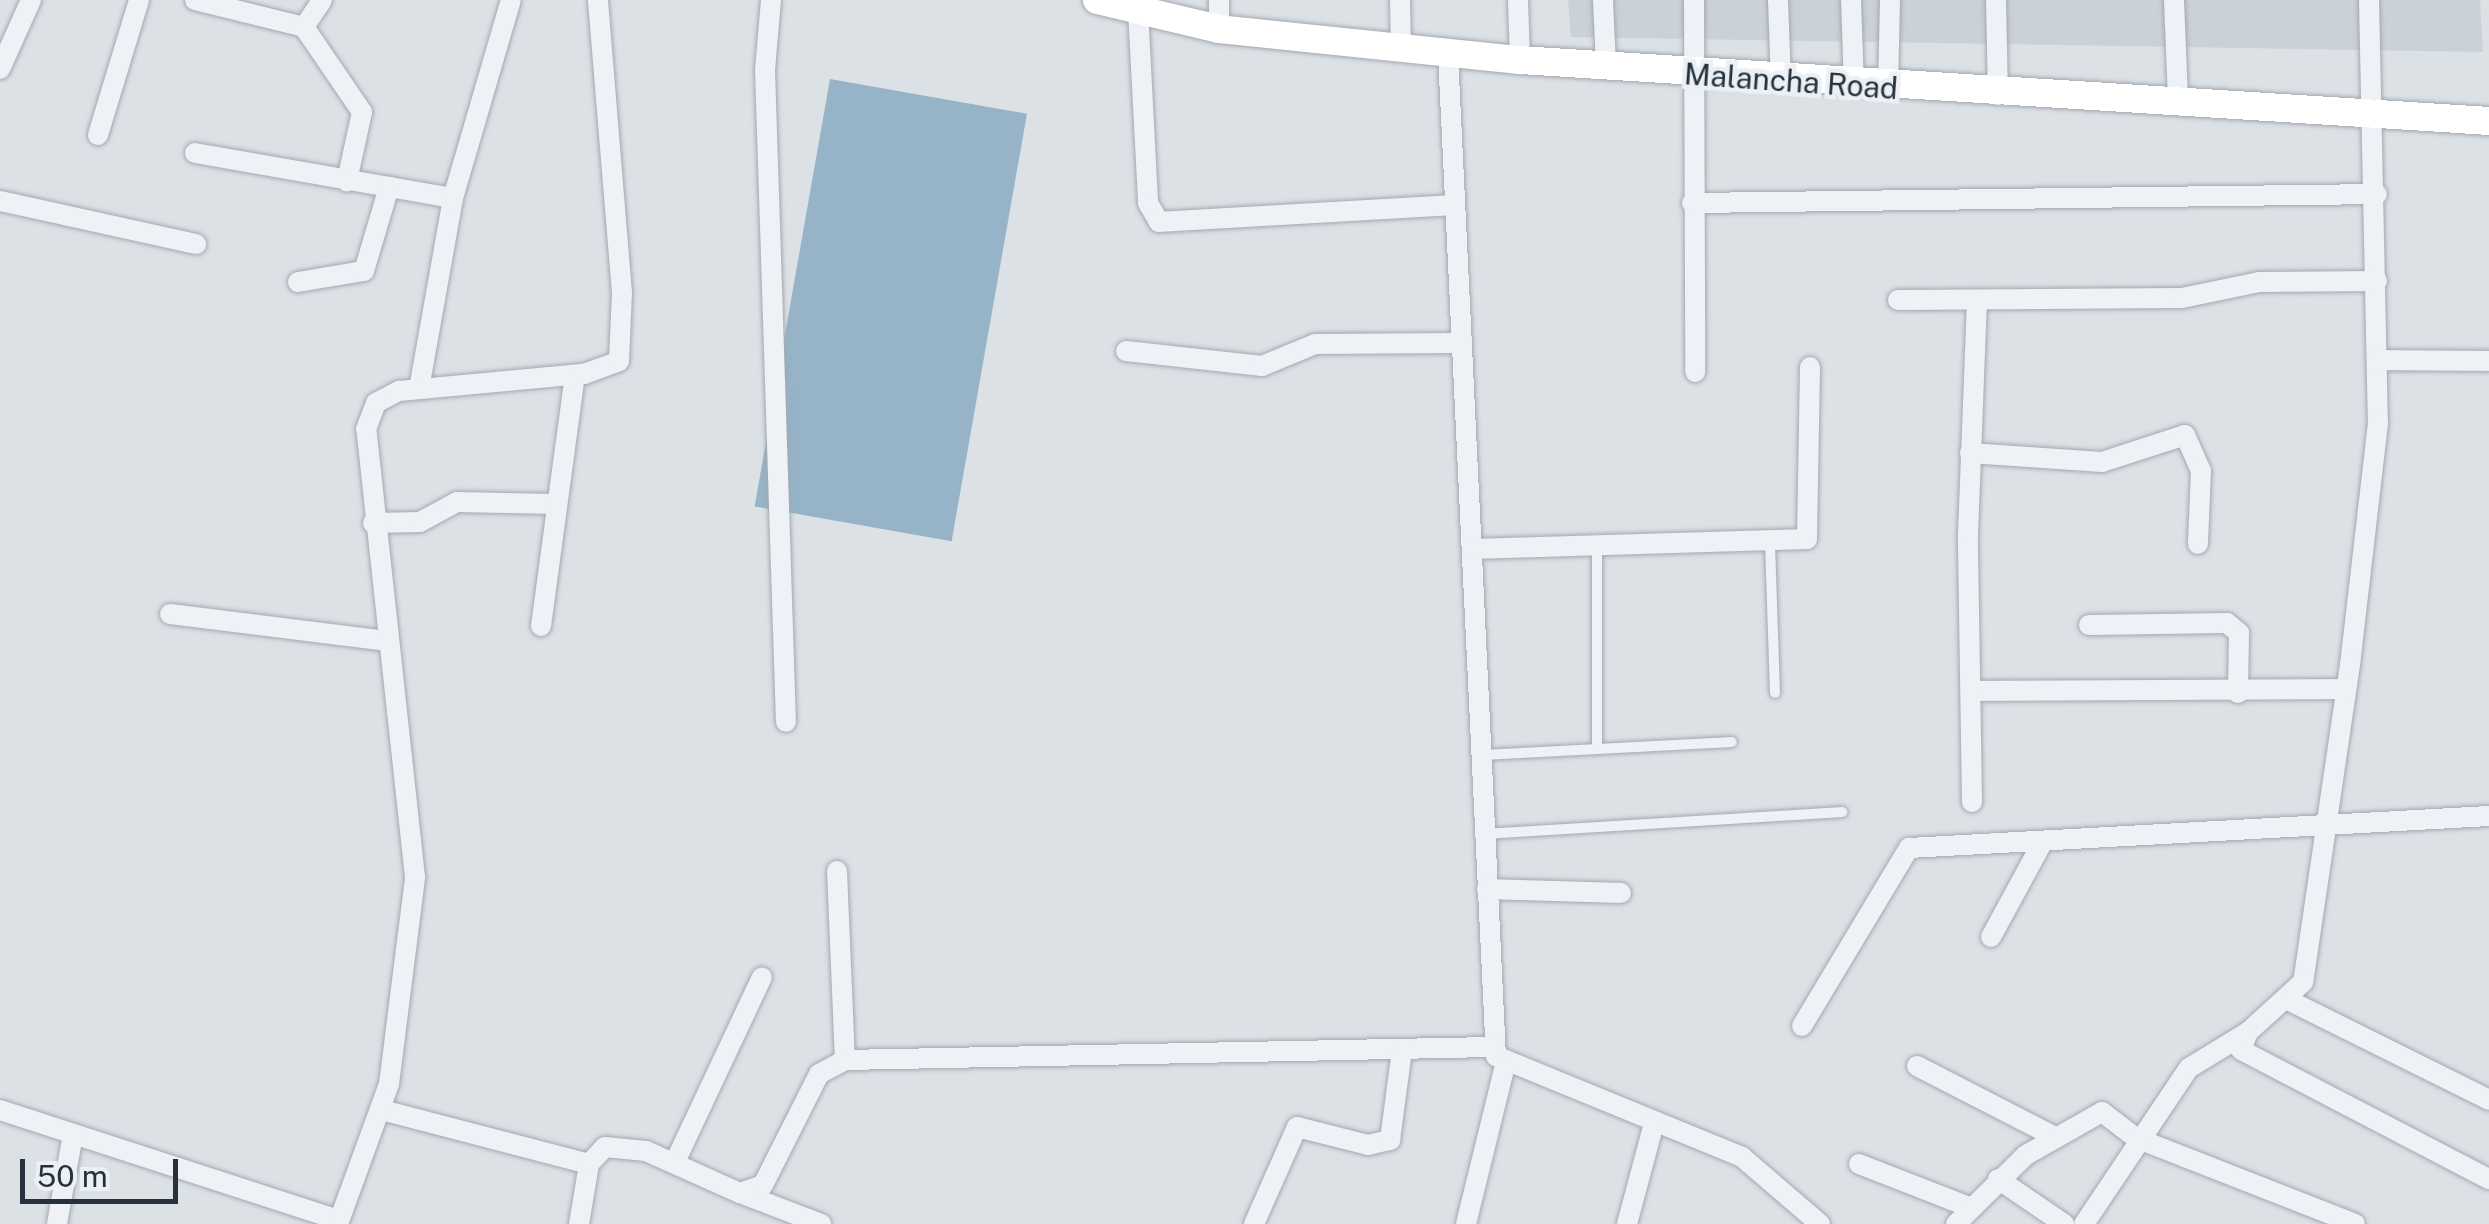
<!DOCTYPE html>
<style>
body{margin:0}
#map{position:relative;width:2489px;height:1224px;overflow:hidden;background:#dce1e6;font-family:"Public Sans",sans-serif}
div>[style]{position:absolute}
.built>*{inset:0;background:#cad1d8}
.water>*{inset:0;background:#96b3c8;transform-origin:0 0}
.roads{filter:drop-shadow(0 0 2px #a2a9b0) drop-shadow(0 0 2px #a2a9b0)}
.lane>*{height:10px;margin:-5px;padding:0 5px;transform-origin:5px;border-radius:5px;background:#eef1f5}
.street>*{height:20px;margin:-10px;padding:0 10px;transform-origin:10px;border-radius:10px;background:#eef1f5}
.secondary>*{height:28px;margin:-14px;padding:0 14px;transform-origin:14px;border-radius:14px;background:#fff}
span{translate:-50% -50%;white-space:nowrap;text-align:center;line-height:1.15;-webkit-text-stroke:9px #ebf0f4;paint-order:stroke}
.street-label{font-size:30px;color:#26313d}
.scale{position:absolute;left:20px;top:1159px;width:158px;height:45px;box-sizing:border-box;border:5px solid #26313d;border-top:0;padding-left:12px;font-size:30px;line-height:35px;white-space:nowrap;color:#26313d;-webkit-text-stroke:8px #ebf0f4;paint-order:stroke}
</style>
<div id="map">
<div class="built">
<div style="clip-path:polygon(1568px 0,2480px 0,2483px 52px,1571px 37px)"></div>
</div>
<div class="water">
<div style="left:830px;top:79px;width:200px;height:434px;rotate:10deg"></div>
</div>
<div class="roads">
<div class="lane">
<div style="left:1770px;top:543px;width:150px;rotate:88.1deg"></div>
<div style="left:1597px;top:547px;width:202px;rotate:90deg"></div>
<div style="left:1483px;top:755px;width:249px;rotate:-3deg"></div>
<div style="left:1485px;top:834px;width:358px;rotate:-3.5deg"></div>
</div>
<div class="street">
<div style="left:195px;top:0;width:112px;rotate:13.9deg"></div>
<div style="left:304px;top:27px;width:32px;rotate:-56deg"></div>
<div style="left:771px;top:0;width:70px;rotate:94.9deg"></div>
<div style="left:765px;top:70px;width:652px;rotate:88.16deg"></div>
<div style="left:1400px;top:0;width:49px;rotate:88.8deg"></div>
<div style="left:1518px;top:0;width:60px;rotate:88.1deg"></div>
<div style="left:1603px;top:0;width:67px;rotate:87.4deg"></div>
<div style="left:1694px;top:0;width:372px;rotate:89.8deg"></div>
<div style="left:1778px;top:0;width:81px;rotate:87.9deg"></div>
<div style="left:1851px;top:0;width:87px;rotate:88deg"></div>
<div style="left:1996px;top:0;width:95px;rotate:88.8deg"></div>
<div style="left:2174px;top:0;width:101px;rotate:87.7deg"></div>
<div style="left:2369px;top:0;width:423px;rotate:88.8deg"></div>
<div style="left:2378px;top:423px;width:244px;rotate:96.6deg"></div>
<div style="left:2350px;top:665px;width:320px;rotate:98.4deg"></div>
<div style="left:2303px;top:982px;width:74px;rotate:137.7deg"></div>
<div style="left:2248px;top:1032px;width:19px;rotate:111deg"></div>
<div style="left:2241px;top:1050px;width:280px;rotate:27.5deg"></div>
<div style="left:1138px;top:10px;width:193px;rotate:87deg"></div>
<div style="left:1148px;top:203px;width:22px;rotate:60deg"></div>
<div style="left:1159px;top:222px;width:295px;rotate:-3.3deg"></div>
<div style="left:304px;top:27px;width:103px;rotate:55.7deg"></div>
<div style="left:362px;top:112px;width:71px;rotate:102.3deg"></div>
<div style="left:1219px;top:29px;width:29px;rotate:-90deg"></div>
<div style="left:1448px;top:54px;width:1003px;rotate:87.26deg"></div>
<div style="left:1496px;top:1056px;width:266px;rotate:22.3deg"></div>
<div style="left:1742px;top:1157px;width:103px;rotate:40.7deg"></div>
<div style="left:0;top:69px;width:76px;rotate:-65.8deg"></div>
<div style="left:1888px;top:89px;width:89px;rotate:-88.7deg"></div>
<div style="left:98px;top:135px;width:141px;rotate:-73.1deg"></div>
<div style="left:195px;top:153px;width:262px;rotate:9.9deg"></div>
<div style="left:0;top:201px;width:201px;rotate:12.4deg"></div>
<div style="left:1692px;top:203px;width:685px;rotate:-0.75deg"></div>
<div style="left:298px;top:282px;width:67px;rotate:-9.5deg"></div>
<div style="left:364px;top:271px;width:88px;rotate:-73.4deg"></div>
<div style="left:1898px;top:300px;width:284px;rotate:-0.4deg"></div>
<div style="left:2182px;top:298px;width:79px;rotate:-11.7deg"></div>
<div style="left:2259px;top:282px;width:118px;rotate:-0.5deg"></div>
<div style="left:1126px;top:351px;width:137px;rotate:6.3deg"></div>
<div style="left:1262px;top:366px;width:57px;rotate:-22.5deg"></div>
<div style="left:1315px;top:344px;width:145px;rotate:-0.4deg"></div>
<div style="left:2377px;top:360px;width:112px;rotate:0.5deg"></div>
<div style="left:419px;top:389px;width:194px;rotate:-79.9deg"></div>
<div style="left:453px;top:198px;width:206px;rotate:-73.7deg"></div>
<div style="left:1970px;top:453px;width:132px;rotate:3.9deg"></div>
<div style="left:2102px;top:462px;width:87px;rotate:-18deg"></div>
<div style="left:2185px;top:435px;width:39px;rotate:66deg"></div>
<div style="left:2201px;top:471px;width:73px;rotate:92.4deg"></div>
<div style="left:373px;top:523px;width:47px;rotate:-1.2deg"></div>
<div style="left:420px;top:522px;width:42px;rotate:-28.4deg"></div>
<div style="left:457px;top:502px;width:98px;rotate:1.2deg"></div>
<div style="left:1473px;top:549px;width:334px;rotate:-1.7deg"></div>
<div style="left:1807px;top:539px;width:172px;rotate:-89deg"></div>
<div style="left:170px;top:614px;width:220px;rotate:7.1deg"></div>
<div style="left:2089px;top:625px;width:138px;rotate:-0.8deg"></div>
<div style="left:2227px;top:623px;width:16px;rotate:40deg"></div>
<div style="left:2239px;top:633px;width:60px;rotate:91deg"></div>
<div style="left:541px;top:626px;width:253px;rotate:-82.3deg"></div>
<div style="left:1972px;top:691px;width:374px;rotate:-0.3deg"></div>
<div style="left:1972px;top:802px;width:268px;rotate:-90.9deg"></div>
<div style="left:1968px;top:534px;width:234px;rotate:-87.8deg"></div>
<div style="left:837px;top:871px;width:189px;rotate:87.6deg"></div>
<div style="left:1487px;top:889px;width:134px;rotate:1.7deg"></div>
<div style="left:1991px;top:937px;width:107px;rotate:-61.5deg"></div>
<div style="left:2290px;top:1001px;width:222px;rotate:26.4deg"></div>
<div style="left:1802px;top:1026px;width:208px;rotate:-59deg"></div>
<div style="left:1909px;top:848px;width:581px;rotate:-3.16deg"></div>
<div style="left:1917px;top:1066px;width:155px;rotate:27.2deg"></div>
<div style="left:0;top:1110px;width:356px;rotate:18deg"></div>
<div style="left:382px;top:1110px;width:214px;rotate:14.6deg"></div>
<div style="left:675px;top:1162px;width:204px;rotate:-64.8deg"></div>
<div style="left:1859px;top:1164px;width:121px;rotate:21.3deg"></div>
<div style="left:1998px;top:1179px;width:80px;rotate:34.3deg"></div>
<div style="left:740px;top:1193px;width:87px;rotate:20.9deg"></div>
<div style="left:57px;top:1224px;width:91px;rotate:-79.9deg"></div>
<div style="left:338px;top:1224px;width:149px;rotate:-70deg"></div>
<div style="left:389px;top:1084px;width:209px;rotate:-82.8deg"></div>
<div style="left:415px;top:877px;width:451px;rotate:-96.2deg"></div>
<div style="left:366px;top:429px;width:28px;rotate:-69deg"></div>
<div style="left:376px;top:403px;width:26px;rotate:-28deg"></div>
<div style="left:399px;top:391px;width:186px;rotate:-5.3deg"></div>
<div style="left:584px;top:374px;width:37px;rotate:-20deg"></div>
<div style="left:619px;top:361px;width:68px;rotate:-87.5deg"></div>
<div style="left:622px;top:293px;width:294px;rotate:-94.7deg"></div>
<div style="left:579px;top:1224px;width:61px;rotate:-80.5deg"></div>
<div style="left:589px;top:1164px;width:23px;rotate:-47deg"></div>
<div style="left:605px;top:1147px;width:41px;rotate:5.6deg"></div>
<div style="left:646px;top:1151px;width:103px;rotate:24.1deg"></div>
<div style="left:740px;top:1193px;width:24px;rotate:-19deg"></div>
<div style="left:763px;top:1185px;width:124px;rotate:-63.2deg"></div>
<div style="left:819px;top:1074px;width:30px;rotate:-28deg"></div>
<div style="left:845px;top:1060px;width:648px;rotate:-1.15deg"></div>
<div style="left:1254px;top:1224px;width:106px;rotate:-66.1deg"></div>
<div style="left:1297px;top:1127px;width:73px;rotate:14.2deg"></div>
<div style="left:1368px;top:1145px;width:23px;rotate:-13deg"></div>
<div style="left:1390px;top:1140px;width:91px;rotate:-82.4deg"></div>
<div style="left:1466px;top:1224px;width:164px;rotate:-76.2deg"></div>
<div style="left:1627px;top:1224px;width:105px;rotate:-75deg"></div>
<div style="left:1956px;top:1224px;width:98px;rotate:-44.6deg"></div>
<div style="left:2026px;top:1155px;width:87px;rotate:-29.5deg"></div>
<div style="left:2102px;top:1112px;width:43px;rotate:37.4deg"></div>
<div style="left:2136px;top:1138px;width:235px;rotate:21.4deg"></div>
<div style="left:2084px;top:1224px;width:188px;rotate:-56.1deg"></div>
<div style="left:2189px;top:1068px;width:69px;rotate:-31.4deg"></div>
</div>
<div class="secondary">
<div style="left:1097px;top:0;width:125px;rotate:13.4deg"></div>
<div style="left:1219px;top:29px;width:303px;rotate:5.9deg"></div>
<div style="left:1520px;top:60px;width:971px;rotate:3.6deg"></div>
</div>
</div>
<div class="street-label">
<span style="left:1791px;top:81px;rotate:4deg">Malancha Road</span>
</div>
<div class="scale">50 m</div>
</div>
